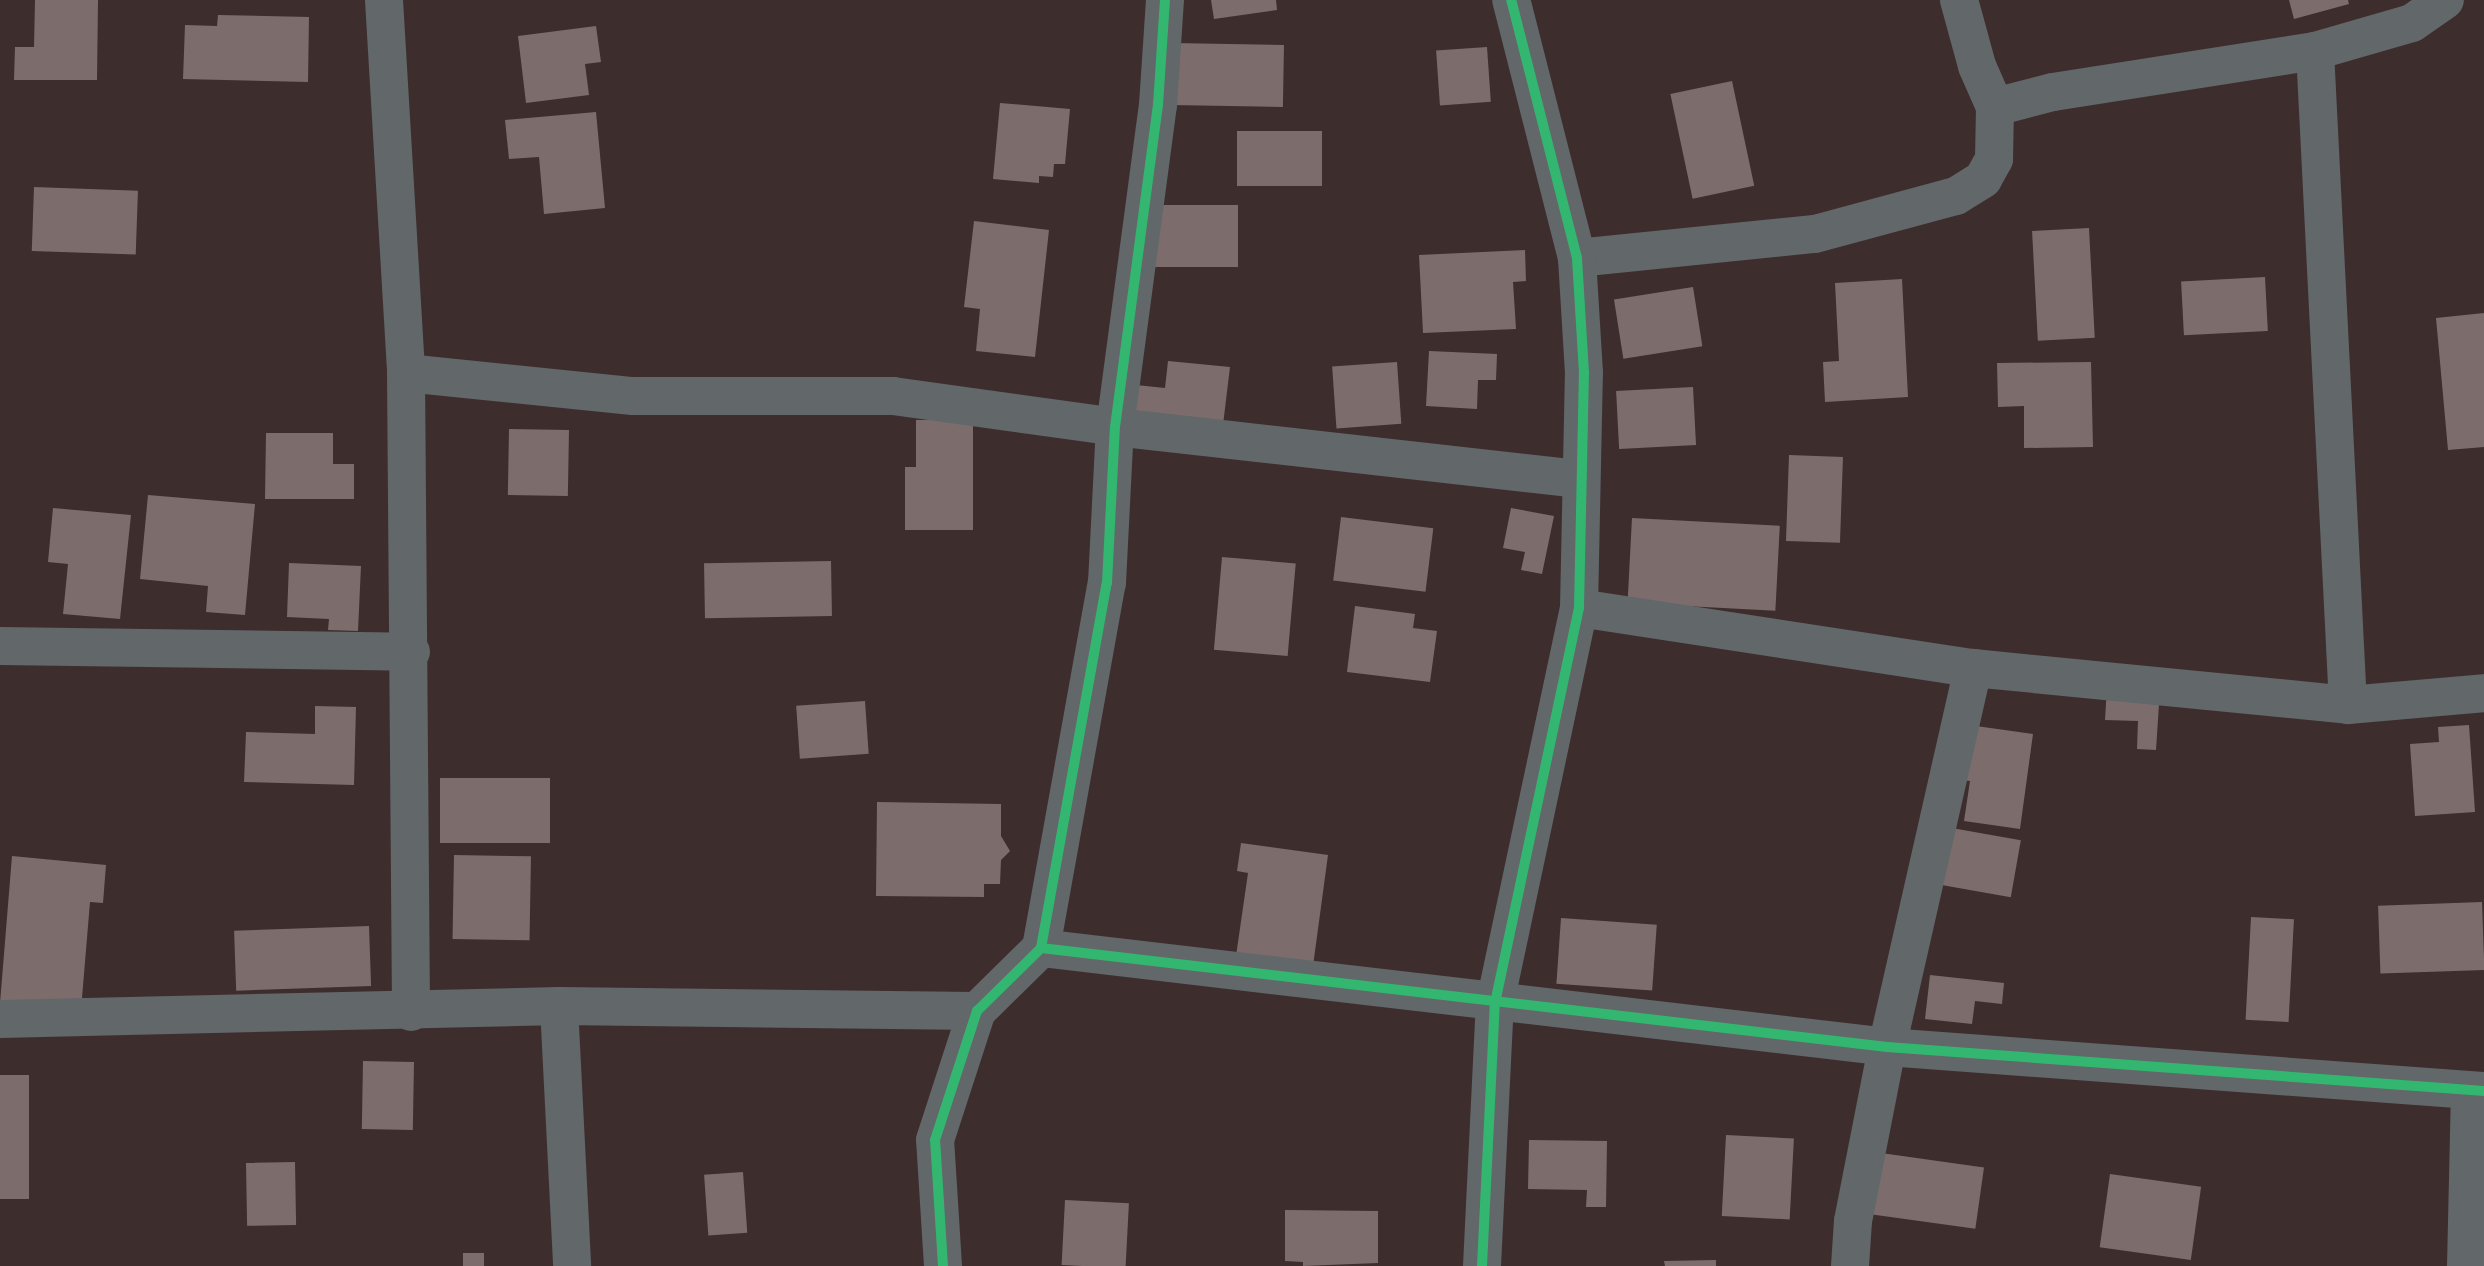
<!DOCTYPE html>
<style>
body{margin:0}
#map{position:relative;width:2484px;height:1266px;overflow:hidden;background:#3e2d2d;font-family:Signika,sans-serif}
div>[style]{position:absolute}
.building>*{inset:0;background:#7c6d6c;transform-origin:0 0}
.street>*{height:38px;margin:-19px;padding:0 19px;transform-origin:19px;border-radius:19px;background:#62676a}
.cycleway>*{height:10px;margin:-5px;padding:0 5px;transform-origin:5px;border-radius:5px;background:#33b770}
span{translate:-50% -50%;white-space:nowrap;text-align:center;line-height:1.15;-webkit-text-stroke:7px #231514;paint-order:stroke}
</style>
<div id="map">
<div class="building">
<div style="clip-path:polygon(35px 0,98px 0,97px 80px,14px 80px,15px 47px,34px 47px)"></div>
<div style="clip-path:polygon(1211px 0,1276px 0,1277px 10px,1214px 19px)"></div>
<div style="clip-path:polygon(2289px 0,2348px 0,2349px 4px,2294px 19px)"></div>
<div style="clip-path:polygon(218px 15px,309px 17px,308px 82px,183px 79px,185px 25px,217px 26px)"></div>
<div style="clip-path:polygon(596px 26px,601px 62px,585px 64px,589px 95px,526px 103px,518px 36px)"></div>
<div style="left:1172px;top:43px;width:112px;height:62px;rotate:1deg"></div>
<div style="left:1487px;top:47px;width:55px;height:51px;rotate:86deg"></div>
<div style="left:1732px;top:81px;width:107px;height:63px;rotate:78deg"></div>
<div style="clip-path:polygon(1000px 103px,1070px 109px,1065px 164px,1054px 164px,1053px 177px,1039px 176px,1039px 183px,993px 179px)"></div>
<div style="clip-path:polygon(596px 112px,605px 208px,544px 214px,539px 157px,509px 159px,505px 120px)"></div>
<div style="left:1322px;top:131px;width:55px;height:85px;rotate:90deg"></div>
<div style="left:34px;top:187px;width:104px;height:64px;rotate:2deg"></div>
<div style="left:1152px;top:205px;width:86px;height:62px"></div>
<div style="clip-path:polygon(974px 221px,1049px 230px,1035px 357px,976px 351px,980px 309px,964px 307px)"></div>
<div style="left:2089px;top:228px;width:110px;height:57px;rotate:87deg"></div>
<div style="clip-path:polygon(1525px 250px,1526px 281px,1513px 282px,1516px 329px,1423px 333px,1419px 255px)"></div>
<div style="left:2265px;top:277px;width:54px;height:84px;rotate:87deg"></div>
<div style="clip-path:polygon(1902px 279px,1908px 397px,1825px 402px,1823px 362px,1839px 361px,1835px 283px)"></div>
<div style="left:1693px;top:287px;width:60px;height:80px;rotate:81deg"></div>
<div style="clip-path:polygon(2484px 313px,2484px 447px,2448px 450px,2436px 318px)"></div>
<div style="clip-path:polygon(1429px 351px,1497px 354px,1496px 380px,1478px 380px,1477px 409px,1426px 406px)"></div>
<div style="clip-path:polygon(1168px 361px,1230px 367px,1222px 433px,1131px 423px,1136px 385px,1165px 388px)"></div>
<div style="left:1397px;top:362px;width:62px;height:65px;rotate:86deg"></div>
<div style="clip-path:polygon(2091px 362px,2093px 447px,2024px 448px,2024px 406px,1998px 407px,1997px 363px)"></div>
<div style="left:1693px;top:387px;width:58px;height:77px;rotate:87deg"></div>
<div style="clip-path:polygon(916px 420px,973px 420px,973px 530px,905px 530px,905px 467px,916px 467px)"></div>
<div style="left:509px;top:429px;width:60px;height:66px;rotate:1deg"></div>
<div style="clip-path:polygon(266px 433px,333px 433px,333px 464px,354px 464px,354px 499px,265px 499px)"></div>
<div style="left:1789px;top:455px;width:54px;height:86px;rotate:2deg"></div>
<div style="clip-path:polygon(148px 495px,255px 504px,245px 615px,206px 612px,208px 586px,140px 579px)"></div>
<div style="clip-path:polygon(53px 508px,131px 515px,120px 619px,63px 614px,68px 564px,48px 562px)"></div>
<div style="clip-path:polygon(1511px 508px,1554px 516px,1542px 574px,1521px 570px,1525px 552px,1503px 548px)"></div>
<div style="left:1341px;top:517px;width:93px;height:64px;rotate:7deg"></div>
<div style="left:1632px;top:518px;width:148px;height:85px;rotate:3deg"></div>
<div style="left:1222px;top:557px;width:74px;height:93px;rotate:5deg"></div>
<div style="left:831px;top:561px;width:55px;height:127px;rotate:89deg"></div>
<div style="clip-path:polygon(289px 563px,361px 566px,358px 631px,328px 630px,329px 619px,287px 617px)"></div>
<div style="clip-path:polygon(1355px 606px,1415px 614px,1413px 628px,1437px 631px,1430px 682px,1347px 672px)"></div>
<div style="clip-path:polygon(2107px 687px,2160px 689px,2156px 750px,2137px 749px,2138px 721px,2105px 720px)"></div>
<div style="left:865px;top:701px;width:53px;height:69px;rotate:86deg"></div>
<div style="clip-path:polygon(315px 706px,356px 707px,354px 785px,244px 782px,246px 732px,315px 734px)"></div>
<div style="clip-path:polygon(1969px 725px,2033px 734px,2020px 829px,1964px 821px,1970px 781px,1961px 780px)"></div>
<div style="clip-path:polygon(2469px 725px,2475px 812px,2415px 816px,2410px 744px,2439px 742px,2438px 727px)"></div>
<div style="left:440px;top:778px;width:110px;height:65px"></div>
<div style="clip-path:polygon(877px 802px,1001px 804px,1001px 836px,1010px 851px,1001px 860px,1000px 884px,984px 884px,984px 897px,876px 896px)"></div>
<div style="left:1946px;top:827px;width:76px;height:58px;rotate:10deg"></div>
<div style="clip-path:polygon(1241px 843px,1328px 855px,1313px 966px,1236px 956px,1248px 873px,1237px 871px)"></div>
<div style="left:454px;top:855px;width:77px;height:84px;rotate:1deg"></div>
<div style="clip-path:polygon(12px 856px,106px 865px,103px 903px,90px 902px,81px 1010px,0 1003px)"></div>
<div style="left:2482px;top:902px;width:68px;height:104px;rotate:88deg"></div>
<div style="left:2251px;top:917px;width:43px;height:103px;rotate:3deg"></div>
<div style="left:1561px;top:918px;width:96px;height:66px;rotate:4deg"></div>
<div style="left:369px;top:926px;width:60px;height:135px;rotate:88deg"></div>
<div style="clip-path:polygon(1930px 975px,2004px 983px,2002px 1004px,1975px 1001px,1972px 1024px,1925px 1019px)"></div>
<div style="left:363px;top:1061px;width:51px;height:68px;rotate:1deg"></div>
<div style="left:0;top:1075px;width:29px;height:124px"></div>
<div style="left:1726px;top:1135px;width:68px;height:81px;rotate:3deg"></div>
<div style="clip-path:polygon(1529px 1140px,1607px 1141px,1606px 1207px,1586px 1207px,1587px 1190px,1528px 1189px)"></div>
<div style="left:1881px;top:1153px;width:104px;height:62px;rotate:8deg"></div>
<div style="left:295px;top:1162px;width:63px;height:49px;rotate:89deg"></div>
<div style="left:743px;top:1172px;width:61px;height:39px;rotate:86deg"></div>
<div style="left:2110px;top:1174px;width:92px;height:74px;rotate:8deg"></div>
<div style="left:1065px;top:1200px;width:64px;height:65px;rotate:3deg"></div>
<div style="clip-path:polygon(1285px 1210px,1378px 1211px,1378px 1263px,1303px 1266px,1303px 1262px,1285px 1261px)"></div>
<div style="left:463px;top:1253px;width:21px;height:13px"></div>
<div style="clip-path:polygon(1716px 1260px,1716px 1266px,1665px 1266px,1664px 1261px)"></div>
</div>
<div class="street">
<div style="left:384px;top:0;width:374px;rotate:86.6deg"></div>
<div style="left:406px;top:373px;width:639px;rotate:89.55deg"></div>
<div style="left:1959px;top:0;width:68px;rotate:74.7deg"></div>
<div style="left:1977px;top:66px;width:45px;rotate:66.3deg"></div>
<div style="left:2315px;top:51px;width:655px;rotate:87.11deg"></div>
<div style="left:1577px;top:258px;width:239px;rotate:-5.8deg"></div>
<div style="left:1815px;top:234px;width:146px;rotate:-15.1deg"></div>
<div style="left:1956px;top:196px;width:32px;rotate:-32deg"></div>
<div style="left:1983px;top:179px;width:23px;rotate:-61deg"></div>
<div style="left:1994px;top:159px;width:52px;rotate:-88.9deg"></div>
<div style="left:1995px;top:107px;width:60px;rotate:-14.5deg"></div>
<div style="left:2053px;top:92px;width:265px;rotate:-8.9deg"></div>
<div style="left:2315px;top:51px;width:101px;rotate:-16.1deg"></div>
<div style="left:2412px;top:23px;width:40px;rotate:-34.9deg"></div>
<div style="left:406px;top:373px;width:228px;rotate:5.8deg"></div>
<div style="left:633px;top:396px;width:260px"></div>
<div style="left:893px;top:396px;width:224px;rotate:7.9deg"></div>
<div style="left:1115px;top:427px;width:468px;rotate:6.4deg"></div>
<div style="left:1579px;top:608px;width:399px;rotate:8.7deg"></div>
<div style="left:1973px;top:668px;width:377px;rotate:5.6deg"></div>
<div style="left:2348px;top:705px;width:137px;rotate:-5deg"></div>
<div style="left:0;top:646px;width:411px;rotate:0.8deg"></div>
<div style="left:1041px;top:948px;width:852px;rotate:6.67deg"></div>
<div style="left:1887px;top:1047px;width:599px;rotate:4.22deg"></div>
<div style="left:559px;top:1006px;width:260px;rotate:87.1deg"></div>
<div style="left:0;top:1019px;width:559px;rotate:-1.33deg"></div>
<div style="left:559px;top:1006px;width:418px;rotate:0.7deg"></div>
<div style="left:943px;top:1266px;width:126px;rotate:-93.6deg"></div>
<div style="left:935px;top:1140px;width:136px;rotate:-72deg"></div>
<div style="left:977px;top:1011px;width:90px;rotate:-44.5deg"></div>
<div style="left:1041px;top:948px;width:371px;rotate:-79.8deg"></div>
<div style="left:1107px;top:583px;width:156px;rotate:-87.1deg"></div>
<div style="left:1115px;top:427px;width:325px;rotate:-82.4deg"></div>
<div style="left:1158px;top:105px;width:105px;rotate:-86.2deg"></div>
<div style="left:1482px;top:1266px;width:263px;rotate:-87.2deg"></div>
<div style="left:1495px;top:1003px;width:404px;rotate:-78deg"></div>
<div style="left:1579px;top:608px;width:235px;rotate:-88.8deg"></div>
<div style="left:1584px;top:373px;width:115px;rotate:-93.5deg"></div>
<div style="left:1577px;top:258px;width:266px;rotate:-104.3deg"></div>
<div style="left:1850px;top:1266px;width:45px;rotate:-86.2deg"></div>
<div style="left:1853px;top:1221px;width:177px;rotate:-78.9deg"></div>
<div style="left:1887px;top:1047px;width:389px;rotate:-77.2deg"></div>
<div style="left:2466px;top:1266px;width:174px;rotate:-88.7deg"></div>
</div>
<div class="cycleway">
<div style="left:1041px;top:948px;width:852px;rotate:6.67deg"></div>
<div style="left:1887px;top:1047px;width:599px;rotate:4.22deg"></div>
<div style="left:943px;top:1266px;width:126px;rotate:-93.6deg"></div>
<div style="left:935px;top:1140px;width:136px;rotate:-72deg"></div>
<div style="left:977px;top:1011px;width:90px;rotate:-44.5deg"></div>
<div style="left:1041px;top:948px;width:371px;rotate:-79.8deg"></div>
<div style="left:1107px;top:583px;width:156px;rotate:-87.1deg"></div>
<div style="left:1115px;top:427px;width:325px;rotate:-82.4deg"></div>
<div style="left:1158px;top:105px;width:105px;rotate:-86.2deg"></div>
<div style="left:1482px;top:1266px;width:263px;rotate:-87.2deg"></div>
<div style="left:1495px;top:1003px;width:404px;rotate:-78deg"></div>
<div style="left:1579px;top:608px;width:235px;rotate:-88.8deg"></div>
<div style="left:1584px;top:373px;width:115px;rotate:-93.5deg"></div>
<div style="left:1577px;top:258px;width:266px;rotate:-104.3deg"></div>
</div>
</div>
